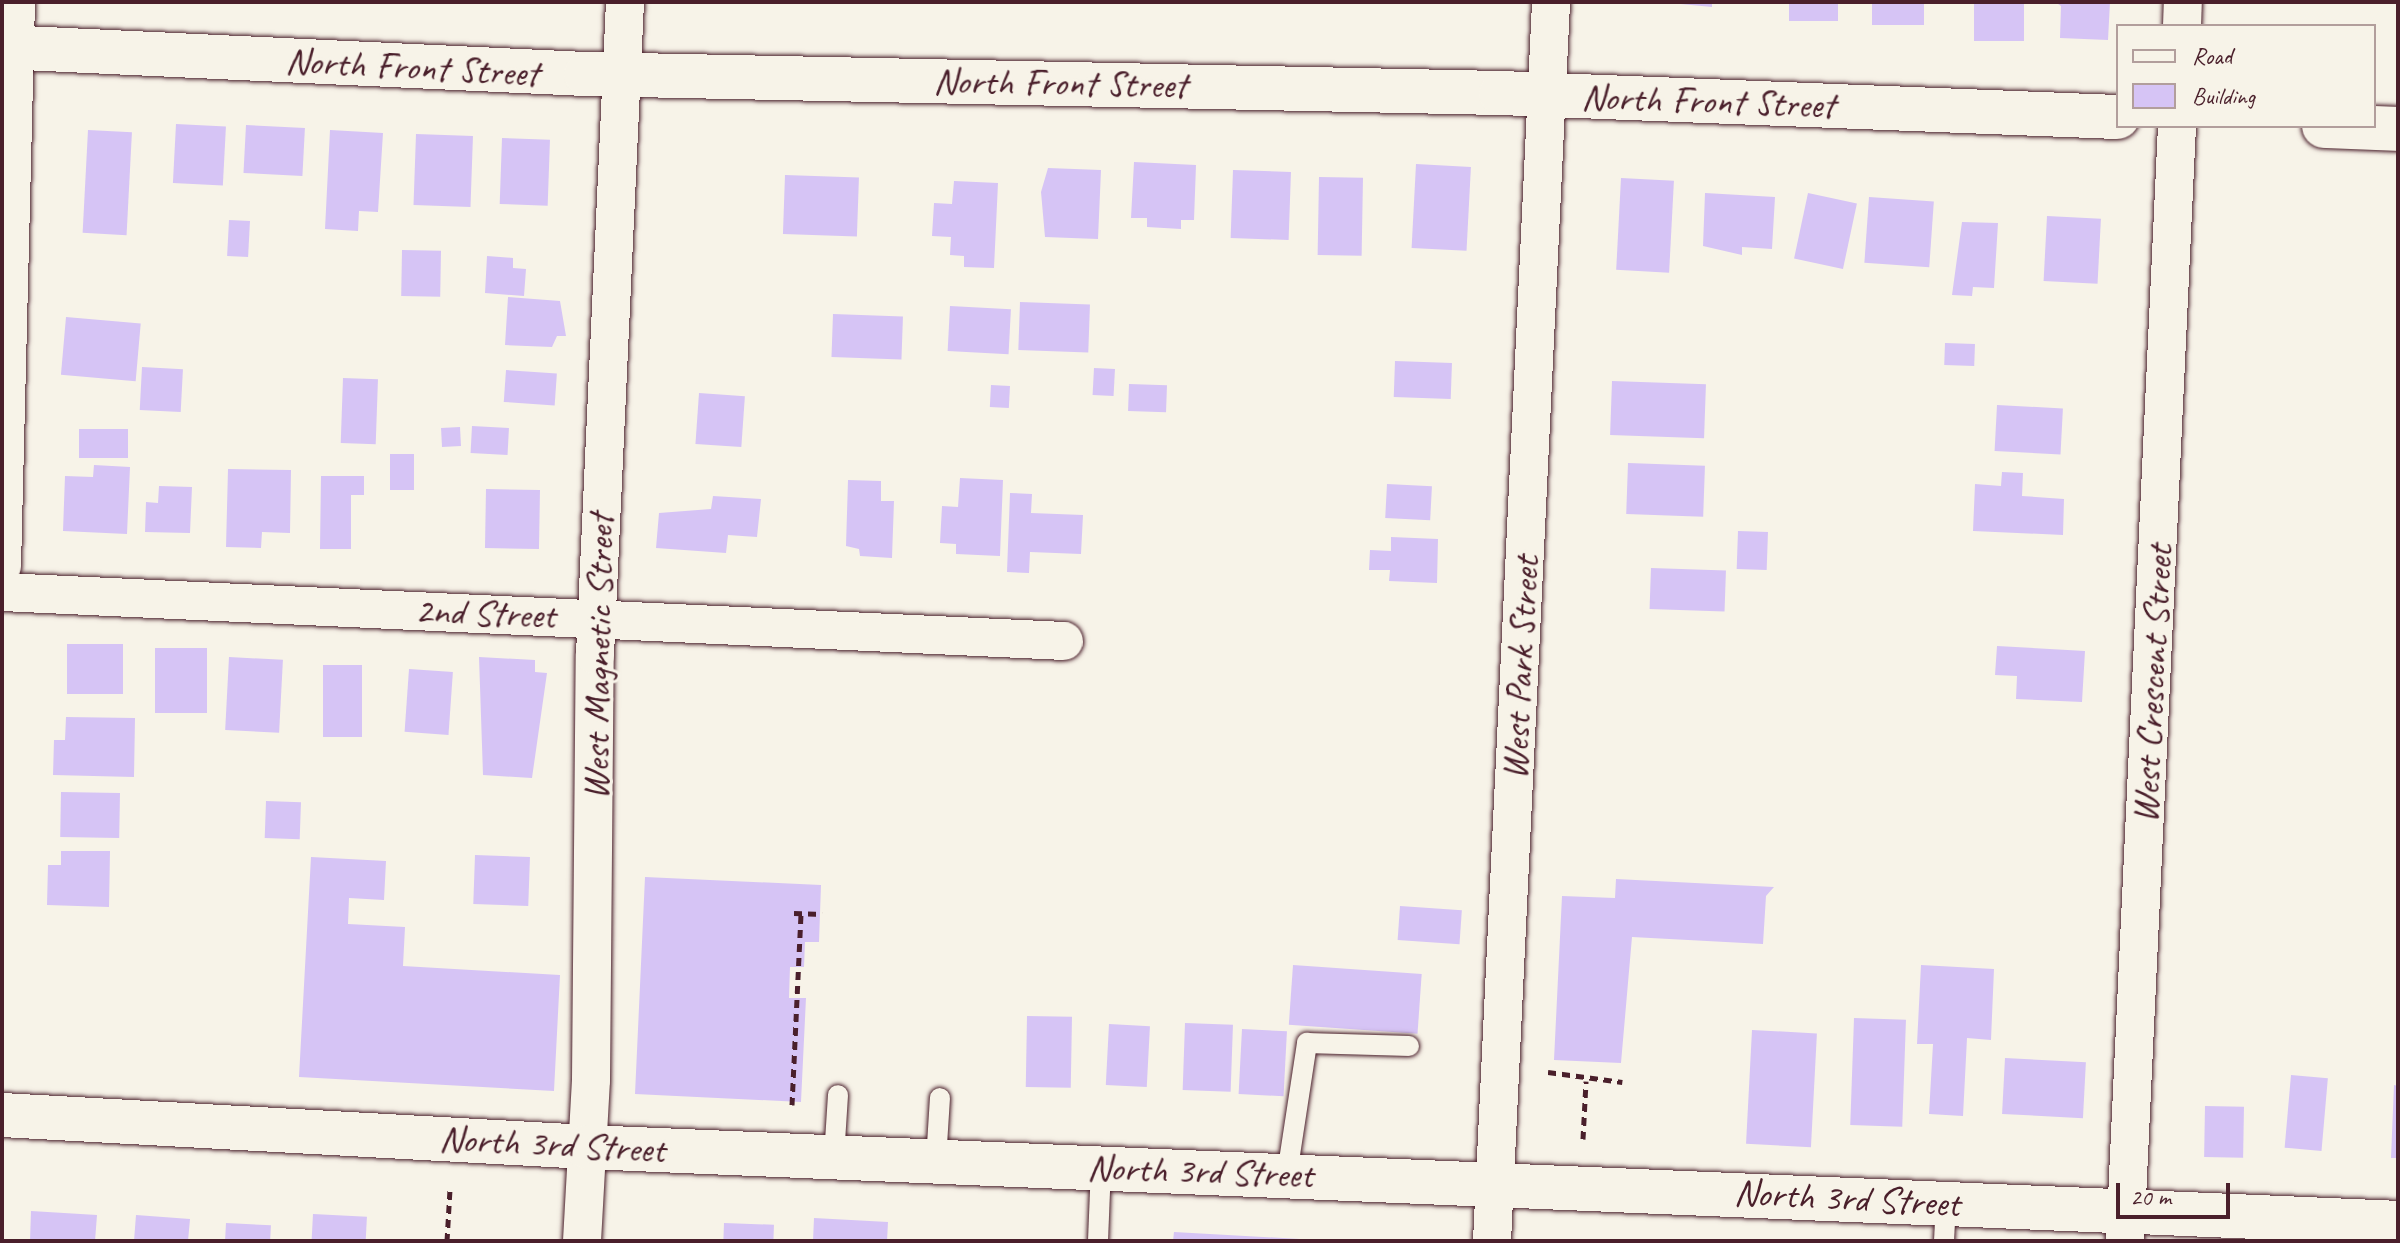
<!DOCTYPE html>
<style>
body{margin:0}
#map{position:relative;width:2400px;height:1243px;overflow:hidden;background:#f7f3e8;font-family:Caveat,sans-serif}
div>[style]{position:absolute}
.building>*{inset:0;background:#d6c4f5;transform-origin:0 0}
.path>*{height:5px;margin-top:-2.5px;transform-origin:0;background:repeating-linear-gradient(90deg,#4a1f2b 0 8px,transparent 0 14px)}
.roads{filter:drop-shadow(0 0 2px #4a1f2b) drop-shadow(0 0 2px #4a1f2b)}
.service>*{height:20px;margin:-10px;padding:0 10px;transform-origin:10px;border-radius:10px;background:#f7f3e8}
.minor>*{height:38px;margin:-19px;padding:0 19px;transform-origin:19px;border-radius:19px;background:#f7f3e8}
.tertiary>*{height:44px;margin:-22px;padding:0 22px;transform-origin:22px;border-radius:22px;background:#f7f3e8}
span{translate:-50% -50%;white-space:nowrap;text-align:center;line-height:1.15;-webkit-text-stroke:6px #f7f3e8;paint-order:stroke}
.street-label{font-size:38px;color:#4a1f2b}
.frame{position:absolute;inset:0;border:4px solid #4a1f2b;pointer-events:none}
.legend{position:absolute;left:2116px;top:24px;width:260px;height:104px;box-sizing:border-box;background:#f7f3e8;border:2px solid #b29e9c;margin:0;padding:10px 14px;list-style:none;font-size:24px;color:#4a1f2b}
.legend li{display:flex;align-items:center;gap:16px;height:40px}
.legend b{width:40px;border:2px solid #b29e9c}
.scale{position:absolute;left:2116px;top:1183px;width:114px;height:36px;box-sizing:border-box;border:4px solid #4a1f2b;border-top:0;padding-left:10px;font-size:24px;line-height:28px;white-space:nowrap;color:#4a1f2b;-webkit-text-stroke:6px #f7f3e8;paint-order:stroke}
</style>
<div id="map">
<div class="building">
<div style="clip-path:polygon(1660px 2px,1712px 2px,1712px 7px)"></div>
<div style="left:1789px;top:2px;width:49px;height:19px"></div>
<div style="left:1872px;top:2px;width:52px;height:23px"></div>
<div style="left:1974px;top:2px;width:50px;height:39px"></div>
<div style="clip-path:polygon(2055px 2px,2110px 2px,2108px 40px,2060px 38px,2061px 6px)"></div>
<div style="left:176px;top:124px;width:50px;height:59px;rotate:3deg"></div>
<div style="left:246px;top:125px;width:59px;height:48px;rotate:3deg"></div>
<div style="left:88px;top:130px;width:44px;height:103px;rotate:3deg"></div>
<div style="clip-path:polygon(330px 130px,383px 133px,378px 212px,359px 211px,358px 231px,325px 229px)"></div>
<div style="left:416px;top:134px;width:57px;height:71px;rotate:2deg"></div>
<div style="left:502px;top:138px;width:48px;height:66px;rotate:2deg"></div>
<div style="clip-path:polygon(1134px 162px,1196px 165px,1194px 220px,1181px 220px,1181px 229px,1147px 227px,1147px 218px,1131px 218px)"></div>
<div style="left:1416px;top:164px;width:55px;height:84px;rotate:3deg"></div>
<div style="clip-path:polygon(1048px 168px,1101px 170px,1098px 239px,1045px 237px,1041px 192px)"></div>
<div style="left:1233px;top:170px;width:58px;height:68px;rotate:2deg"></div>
<div style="left:785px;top:175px;width:74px;height:59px;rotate:2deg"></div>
<div style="left:1319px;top:177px;width:44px;height:78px;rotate:1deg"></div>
<div style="left:1621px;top:178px;width:53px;height:92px;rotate:3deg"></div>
<div style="clip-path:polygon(954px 181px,998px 183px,994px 268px,964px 267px,964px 256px,950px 255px,951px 237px,932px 236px,934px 203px,952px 204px)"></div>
<div style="clip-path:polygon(1705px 193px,1775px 197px,1772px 249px,1742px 247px,1742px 255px,1703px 246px)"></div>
<div style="left:1808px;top:193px;width:50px;height:67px;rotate:12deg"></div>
<div style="left:1869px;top:197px;width:65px;height:66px;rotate:4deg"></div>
<div style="left:2047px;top:216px;width:54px;height:65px;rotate:3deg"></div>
<div style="left:229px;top:220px;width:21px;height:36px;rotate:3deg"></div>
<div style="clip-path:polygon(1962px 222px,1998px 223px,1994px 288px,1973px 287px,1972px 296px,1952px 295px)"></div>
<div style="left:402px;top:250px;width:39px;height:46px;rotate:1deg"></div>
<div style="clip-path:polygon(487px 256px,513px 258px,513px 268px,526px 269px,524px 296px,485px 293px)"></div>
<div style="clip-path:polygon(508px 297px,560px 301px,566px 336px,557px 336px,552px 347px,505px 345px)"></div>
<div style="left:1020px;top:302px;width:70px;height:48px;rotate:2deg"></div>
<div style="left:950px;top:306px;width:61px;height:45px;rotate:3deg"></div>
<div style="left:833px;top:314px;width:70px;height:43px;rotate:2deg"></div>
<div style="left:66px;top:317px;width:75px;height:58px;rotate:5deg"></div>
<div style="left:1945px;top:343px;width:30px;height:22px;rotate:2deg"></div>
<div style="left:1395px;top:361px;width:57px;height:36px;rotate:2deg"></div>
<div style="left:142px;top:367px;width:41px;height:43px;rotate:3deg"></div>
<div style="left:1094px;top:368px;width:21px;height:27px;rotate:3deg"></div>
<div style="left:506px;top:370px;width:51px;height:32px;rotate:4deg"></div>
<div style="left:343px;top:378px;width:35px;height:65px;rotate:2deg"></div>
<div style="left:1612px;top:381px;width:94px;height:54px;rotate:2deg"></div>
<div style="left:1129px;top:384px;width:38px;height:27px;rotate:2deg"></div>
<div style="left:991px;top:385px;width:19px;height:22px;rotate:3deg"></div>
<div style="left:699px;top:393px;width:46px;height:51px;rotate:4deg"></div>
<div style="left:1997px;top:405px;width:66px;height:46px;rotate:3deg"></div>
<div style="left:472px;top:426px;width:37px;height:27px;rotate:3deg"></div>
<div style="left:460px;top:427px;width:19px;height:19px;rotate:87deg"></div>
<div style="left:79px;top:429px;width:49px;height:29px"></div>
<div style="left:390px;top:454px;width:24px;height:36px"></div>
<div style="left:1628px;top:463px;width:77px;height:51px;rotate:2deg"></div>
<div style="clip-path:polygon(94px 465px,130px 467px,127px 534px,63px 531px,65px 476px,93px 477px)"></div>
<div style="clip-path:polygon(228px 469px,291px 470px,290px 533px,262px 532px,261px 548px,226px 547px)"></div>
<div style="clip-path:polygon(2002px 472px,2023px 473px,2022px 496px,2064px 499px,2063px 535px,1973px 531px,1975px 484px,2001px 486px)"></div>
<div style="clip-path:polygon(321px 476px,364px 476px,364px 495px,351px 495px,351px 549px,320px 549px)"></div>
<div style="clip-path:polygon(960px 478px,1003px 480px,1000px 556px,956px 554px,956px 544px,940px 543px,942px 506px,958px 507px)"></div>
<div style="clip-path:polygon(848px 480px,881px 481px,881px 501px,894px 501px,892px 558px,860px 556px,859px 549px,846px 546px)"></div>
<div style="left:1387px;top:484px;width:45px;height:34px;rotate:3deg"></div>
<div style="clip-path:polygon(159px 486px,192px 487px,190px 533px,145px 532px,146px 502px,158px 503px)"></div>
<div style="left:486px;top:489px;width:54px;height:59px;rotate:1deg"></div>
<div style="clip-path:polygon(1010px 493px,1032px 494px,1031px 513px,1083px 515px,1081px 554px,1030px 552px,1029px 573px,1007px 572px)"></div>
<div style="clip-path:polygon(713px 496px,761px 499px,757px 537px,728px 535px,726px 553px,656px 548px,659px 513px,711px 509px)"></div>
<div style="left:1738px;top:531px;width:30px;height:38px;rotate:2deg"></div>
<div style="clip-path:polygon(1391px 537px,1438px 539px,1437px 583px,1389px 581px,1390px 570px,1369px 570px,1370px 550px,1391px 551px)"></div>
<div style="left:1651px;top:568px;width:75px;height:41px;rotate:2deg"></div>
<div style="left:67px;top:644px;width:56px;height:50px"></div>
<div style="clip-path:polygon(1997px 646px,2085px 651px,2082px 702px,2016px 699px,2017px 676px,1995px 675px)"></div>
<div style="left:155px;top:648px;width:52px;height:65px"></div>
<div style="left:229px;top:657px;width:54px;height:73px;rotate:3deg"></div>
<div style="clip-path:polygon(479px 657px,535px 660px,535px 672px,547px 673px,532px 778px,483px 775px)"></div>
<div style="left:323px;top:665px;width:39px;height:72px"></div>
<div style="left:409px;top:669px;width:44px;height:63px;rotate:4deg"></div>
<div style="clip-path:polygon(66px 717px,135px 718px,134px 777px,53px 775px,54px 740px,65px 740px)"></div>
<div style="left:61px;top:792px;width:59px;height:45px;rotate:1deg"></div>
<div style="left:266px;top:801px;width:35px;height:37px;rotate:2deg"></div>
<div style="clip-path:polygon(61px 851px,110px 851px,109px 907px,47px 905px,48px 865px,61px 865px)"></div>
<div style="left:475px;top:855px;width:55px;height:49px;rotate:2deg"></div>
<div style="clip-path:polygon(311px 857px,386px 861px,384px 900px,349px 898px,348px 924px,405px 927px,403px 966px,560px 975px,554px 1091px,299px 1077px)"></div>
<div style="clip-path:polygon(645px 877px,821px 885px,819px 942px,805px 942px,804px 967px,790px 967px,789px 998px,806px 998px,801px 1102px,635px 1094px)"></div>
<div style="clip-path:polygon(1616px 879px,1774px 887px,1766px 896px,1763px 944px,1632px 937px,1621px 1063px,1554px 1060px,1562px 896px,1615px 898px)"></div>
<div style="left:1400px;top:906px;width:62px;height:34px;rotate:4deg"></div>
<div style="left:1293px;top:965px;width:129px;height:60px;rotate:4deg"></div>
<div style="clip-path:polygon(1921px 965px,1994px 969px,1991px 1040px,1967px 1038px,1963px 1116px,1929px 1114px,1933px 1044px,1917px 1044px)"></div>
<div style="left:1027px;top:1016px;width:45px;height:71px;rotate:1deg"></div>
<div style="left:1854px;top:1018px;width:52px;height:107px;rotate:2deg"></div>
<div style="left:1185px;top:1023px;width:48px;height:67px;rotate:2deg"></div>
<div style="left:1109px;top:1024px;width:41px;height:61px;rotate:3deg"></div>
<div style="left:1242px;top:1029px;width:45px;height:65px;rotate:3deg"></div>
<div style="left:1752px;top:1030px;width:65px;height:114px;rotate:3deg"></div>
<div style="left:2005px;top:1058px;width:81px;height:56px;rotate:3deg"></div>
<div style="left:2291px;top:1075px;width:37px;height:73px;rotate:5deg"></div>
<div style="clip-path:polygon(2394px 1085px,2398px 1086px,2398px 1158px,2391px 1158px)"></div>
<div style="left:2205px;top:1106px;width:39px;height:51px;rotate:1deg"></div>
<div style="clip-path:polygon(31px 1211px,97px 1215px,95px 1241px,30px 1241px)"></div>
<div style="left:313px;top:1214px;width:54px;height:27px;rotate:3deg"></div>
<div style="clip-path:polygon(136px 1215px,190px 1219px,188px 1241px,134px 1241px)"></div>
<div style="clip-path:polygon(814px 1218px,888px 1222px,887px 1241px,813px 1241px)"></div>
<div style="left:226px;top:1223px;width:45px;height:18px;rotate:3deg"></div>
<div style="left:724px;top:1223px;width:50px;height:18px;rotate:2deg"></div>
<div style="clip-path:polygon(1174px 1232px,1300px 1239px,1300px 1241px,1173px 1241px)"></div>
</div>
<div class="path">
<div style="left:794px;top:913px;width:28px;rotate:2deg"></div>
<div style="left:1548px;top:1072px;width:75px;rotate:7.7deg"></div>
<div style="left:792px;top:1105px;width:192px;rotate:-87.3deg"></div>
<div style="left:1583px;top:1139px;width:58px;rotate:-87deg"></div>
<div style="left:447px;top:1241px;width:52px;rotate:-86.7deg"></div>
</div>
<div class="roads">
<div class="service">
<div style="left:834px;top:1157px;width:62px;rotate:-86.3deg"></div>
<div style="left:936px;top:1161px;width:63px;rotate:-86.4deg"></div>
<div style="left:1287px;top:1174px;width:133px;rotate:-81.3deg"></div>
<div style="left:1307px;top:1043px;width:102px;rotate:1.7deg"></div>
<div style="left:1098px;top:1241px;width:74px;rotate:-87.7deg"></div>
<div style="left:1944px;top:1241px;width:38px;rotate:-87deg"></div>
</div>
<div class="minor">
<div style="left:2182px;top:26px;width:24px;rotate:-88deg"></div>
<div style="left:2px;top:566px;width:564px;rotate:-88.58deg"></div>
<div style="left:2px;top:592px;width:1063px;rotate:2.64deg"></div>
<div style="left:582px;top:1241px;width:161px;rotate:-86.8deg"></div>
<div style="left:591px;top:1080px;width:425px;rotate:-89.5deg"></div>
<div style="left:595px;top:655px;width:654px;rotate:-87.37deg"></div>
<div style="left:1492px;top:1241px;width:1240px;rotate:-87.27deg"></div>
<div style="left:2125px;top:1241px;width:1116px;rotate:-87.33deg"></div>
</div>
<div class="tertiary">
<div style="left:2px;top:47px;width:585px;rotate:2.65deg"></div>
<div style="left:586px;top:74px;width:915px;rotate:1.19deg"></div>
<div style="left:1501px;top:93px;width:617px;rotate:2.23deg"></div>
<div style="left:2324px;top:126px;width:74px;rotate:2.3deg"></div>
<div style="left:2px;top:1115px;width:586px;rotate:3.13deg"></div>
<div style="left:587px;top:1147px;width:1813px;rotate:2.4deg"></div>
</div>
</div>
<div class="street-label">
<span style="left:412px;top:67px;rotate:3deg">North Front Street</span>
<span style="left:1060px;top:83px;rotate:1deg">North Front Street</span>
<span style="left:1708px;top:101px;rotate:2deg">North Front Street</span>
<span style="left:485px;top:613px;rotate:2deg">2nd Street</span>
<span style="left:598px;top:657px;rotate:-89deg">West Magnetic Street</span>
<span style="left:1520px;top:668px;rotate:-87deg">West Park Street</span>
<span style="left:2152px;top:684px;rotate:-87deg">West Crescent Street</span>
<span style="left:552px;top:1144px;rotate:3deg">North 3rd Street</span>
<span style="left:1200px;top:1171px;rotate:2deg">North 3rd Street</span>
<span style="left:1847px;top:1198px;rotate:3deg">North 3rd Street</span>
</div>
<div class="frame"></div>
<ul class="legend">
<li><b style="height:10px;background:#f7f3e8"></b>Road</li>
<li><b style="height:22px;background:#d6c4f5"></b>Building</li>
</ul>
<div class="scale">20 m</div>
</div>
